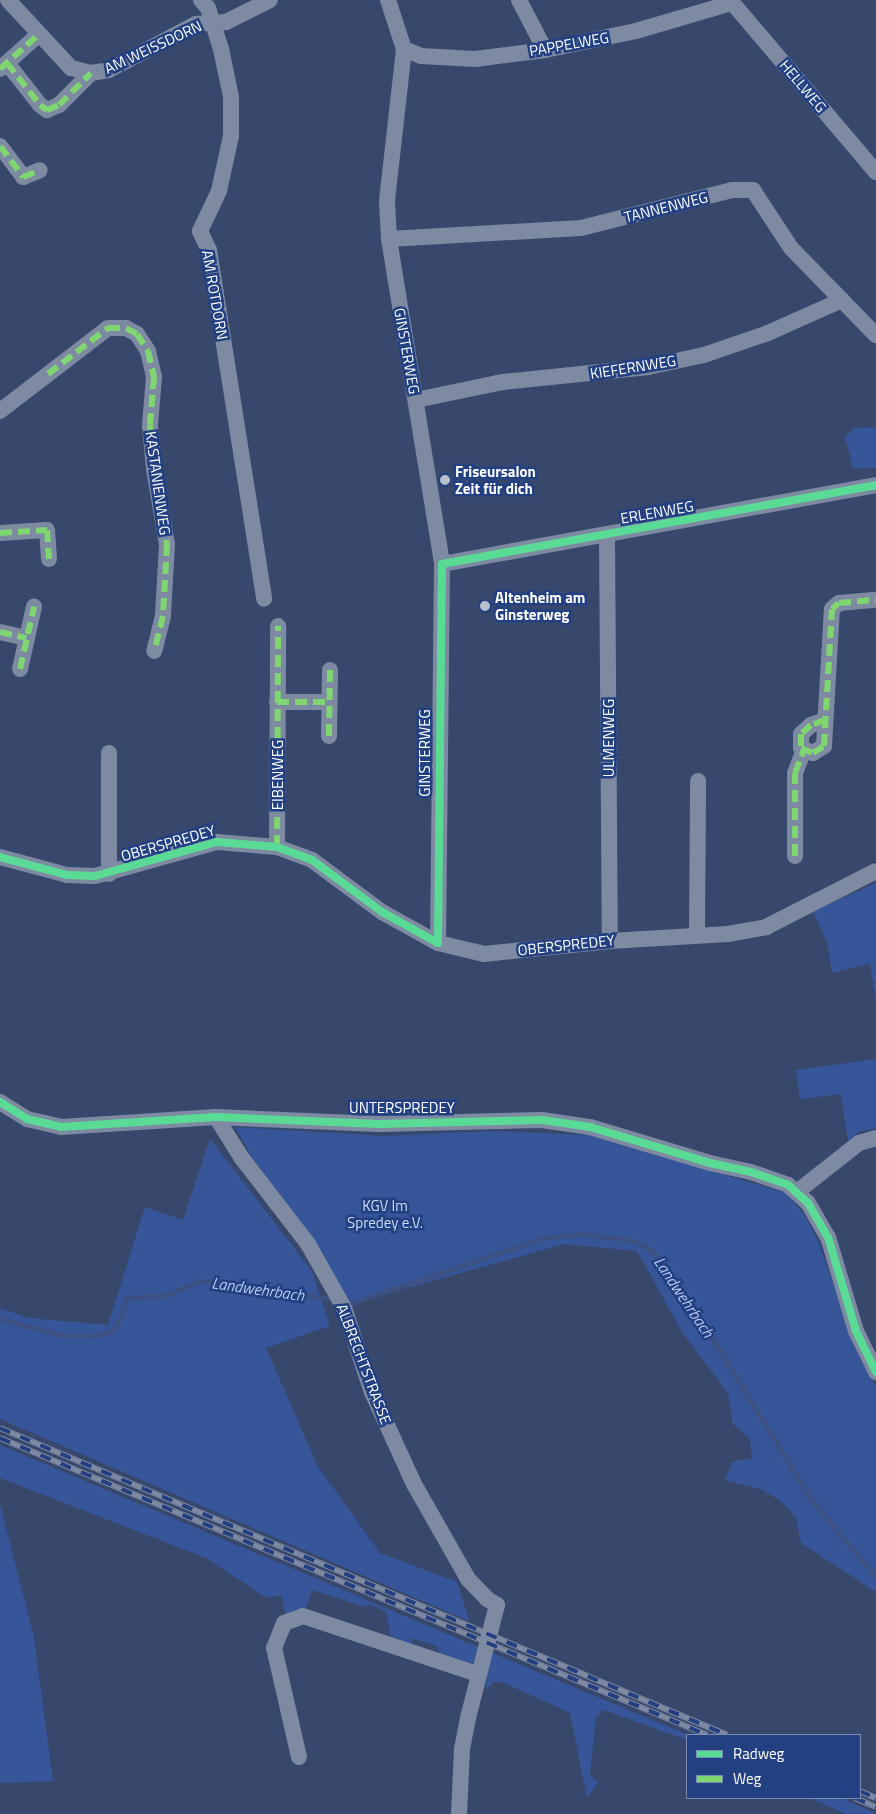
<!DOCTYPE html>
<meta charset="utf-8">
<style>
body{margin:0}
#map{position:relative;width:876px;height:1814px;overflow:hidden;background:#38486c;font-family:"Titillium Web",sans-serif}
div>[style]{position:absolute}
.green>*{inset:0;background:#365699}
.stream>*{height:4.5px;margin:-2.25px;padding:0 2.25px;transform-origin:2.25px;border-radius:2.25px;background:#3d5282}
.minor>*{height:16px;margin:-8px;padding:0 8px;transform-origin:8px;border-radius:8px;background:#7e89a2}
.rail>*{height:5.5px;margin-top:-2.75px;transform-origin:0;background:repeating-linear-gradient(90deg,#224082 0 11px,#7f89a2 0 22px);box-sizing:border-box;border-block:1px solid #7f89a2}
.quiet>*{height:6px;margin-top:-3px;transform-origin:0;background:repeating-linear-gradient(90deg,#7fd670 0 12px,transparent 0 18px)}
.cycleway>*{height:8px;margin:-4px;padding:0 4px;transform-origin:4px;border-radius:4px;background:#5adb95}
.dots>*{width:14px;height:14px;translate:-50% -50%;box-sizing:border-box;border:2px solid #224082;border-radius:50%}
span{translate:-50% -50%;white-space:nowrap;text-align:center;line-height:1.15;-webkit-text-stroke:5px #224082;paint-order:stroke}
.street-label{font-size:15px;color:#fff}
.poi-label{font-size:15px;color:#fff;font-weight:700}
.left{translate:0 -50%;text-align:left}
.park-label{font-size:15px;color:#cddbf6}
.water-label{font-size:16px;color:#b5c8ef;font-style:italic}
.legend{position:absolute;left:686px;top:1734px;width:175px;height:65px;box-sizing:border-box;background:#224082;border:1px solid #7a8cb4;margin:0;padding:6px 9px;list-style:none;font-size:15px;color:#fff}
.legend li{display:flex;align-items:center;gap:10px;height:25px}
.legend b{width:25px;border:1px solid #7a8cb4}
</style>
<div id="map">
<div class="green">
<div style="clip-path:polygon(876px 427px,876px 468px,853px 468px,845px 437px,855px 428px)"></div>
<div style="clip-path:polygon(876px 883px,876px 1001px,870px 963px,832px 973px,828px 945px,813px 911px)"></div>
<div style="clip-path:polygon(876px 1059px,876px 1128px,858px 1132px,848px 1141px,841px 1094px,800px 1099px,796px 1070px)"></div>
<div style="clip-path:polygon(235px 1127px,385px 1136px,492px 1131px,588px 1135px,786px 1193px,805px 1216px,818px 1241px,861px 1361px,876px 1386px,876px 1592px,801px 1543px,796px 1518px,782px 1502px,763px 1490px,725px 1480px,732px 1462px,752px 1458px,750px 1439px,733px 1424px,728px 1393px,682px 1332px,637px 1251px,564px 1244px,350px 1304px,261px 1173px)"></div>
<div style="clip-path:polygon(210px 1139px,312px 1271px,330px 1326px,266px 1348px,317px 1465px,380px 1553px,457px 1582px,469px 1621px,0 1419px,0 1308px,28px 1318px,108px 1325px,145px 1207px,183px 1220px)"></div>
<div style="clip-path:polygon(0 1445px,478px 1647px,474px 1662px,469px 1666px,442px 1657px,437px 1646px,411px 1638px,413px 1645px,391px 1637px,386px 1612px,370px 1604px,366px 1607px,312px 1590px,305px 1611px,286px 1616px,281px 1595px,269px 1598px,262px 1595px,206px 1558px,0 1478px)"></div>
<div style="clip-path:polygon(0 1504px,34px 1638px,53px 1781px,0 1783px)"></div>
<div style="clip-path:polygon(488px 1651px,688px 1735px,687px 1740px,604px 1710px,596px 1717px,590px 1775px,598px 1782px,587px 1798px,570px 1713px,502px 1682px,493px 1682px,486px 1690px)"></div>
<div style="clip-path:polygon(809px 1798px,842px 1798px,876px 1814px,846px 1814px)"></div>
</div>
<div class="stream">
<div style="left:352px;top:1303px;width:202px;rotate:-18.8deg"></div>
<div style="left:543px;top:1238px;width:37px;rotate:-6deg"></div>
<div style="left:580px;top:1234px;width:35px;rotate:7deg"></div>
<div style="left:615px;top:1238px;width:19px;rotate:9deg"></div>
<div style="left:634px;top:1241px;width:20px;rotate:27deg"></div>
<div style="left:652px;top:1250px;width:108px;rotate:55.6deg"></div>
<div style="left:713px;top:1339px;width:188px;rotate:58.5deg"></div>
<div style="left:811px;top:1499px;width:102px;rotate:50.2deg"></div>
<div style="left:0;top:1319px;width:67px;rotate:14.7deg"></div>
<div style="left:65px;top:1336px;width:28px"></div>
<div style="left:93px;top:1336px;width:17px;rotate:-13deg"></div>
<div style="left:110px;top:1332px;width:8px;rotate:-40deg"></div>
<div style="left:116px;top:1327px;width:31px;rotate:-69deg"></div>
<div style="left:127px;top:1298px;width:40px;rotate:-4.3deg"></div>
<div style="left:167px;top:1295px;width:32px;rotate:-24deg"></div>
<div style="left:196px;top:1282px;width:12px;rotate:-5deg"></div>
<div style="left:208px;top:1281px;width:125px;rotate:8.3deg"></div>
</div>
<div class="minor">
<div style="left:8px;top:0;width:93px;rotate:47.2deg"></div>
<div style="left:71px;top:68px;width:21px;rotate:14deg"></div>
<div style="left:91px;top:73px;width:18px;rotate:-9deg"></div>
<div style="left:109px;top:70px;width:98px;rotate:-27.9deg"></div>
<div style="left:196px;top:24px;width:30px;rotate:-4deg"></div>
<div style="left:226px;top:22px;width:49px;rotate:-26.6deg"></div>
<div style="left:201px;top:0;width:11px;rotate:49deg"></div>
<div style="left:208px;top:8px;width:43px;rotate:72.4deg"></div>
<div style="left:221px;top:49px;width:49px;rotate:78.2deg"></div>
<div style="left:231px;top:97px;width:39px;rotate:90deg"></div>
<div style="left:231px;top:136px;width:56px;rotate:102.3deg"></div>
<div style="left:219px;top:191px;width:44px;rotate:115.4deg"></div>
<div style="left:200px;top:231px;width:21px;rotate:65deg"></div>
<div style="left:209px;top:250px;width:353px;rotate:81deg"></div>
<div style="left:388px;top:0;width:52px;rotate:71.9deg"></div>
<div style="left:404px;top:49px;width:153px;rotate:96.4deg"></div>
<div style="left:387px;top:201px;width:38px;rotate:87deg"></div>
<div style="left:389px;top:239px;width:329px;rotate:80.7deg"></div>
<div style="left:442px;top:564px;width:379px;rotate:90.6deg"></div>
<div style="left:519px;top:0;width:56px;rotate:62.5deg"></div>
<div style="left:730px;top:0;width:226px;rotate:49.7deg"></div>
<div style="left:404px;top:49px;width:18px;rotate:22deg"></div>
<div style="left:421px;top:56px;width:54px;rotate:3.2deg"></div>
<div style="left:475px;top:59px;width:71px;rotate:-7.3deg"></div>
<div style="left:545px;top:50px;width:93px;rotate:-11.8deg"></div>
<div style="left:636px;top:31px;width:100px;rotate:-16.3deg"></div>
<div style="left:7px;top:63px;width:53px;rotate:51.8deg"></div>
<div style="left:40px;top:105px;width:9px;rotate:36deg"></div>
<div style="left:47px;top:110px;width:13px;rotate:-23deg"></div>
<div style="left:59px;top:105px;width:45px;rotate:-45deg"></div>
<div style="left:0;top:69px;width:51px;rotate:-41.8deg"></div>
<div style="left:0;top:146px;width:39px;rotate:53deg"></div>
<div style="left:23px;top:177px;width:18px;rotate:-22deg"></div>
<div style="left:389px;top:239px;width:192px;rotate:-3.3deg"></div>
<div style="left:581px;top:228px;width:156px;rotate:-14.1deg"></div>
<div style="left:732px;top:190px;width:21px"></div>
<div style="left:753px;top:190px;width:69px;rotate:56.8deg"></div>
<div style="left:791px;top:248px;width:122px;rotate:45.7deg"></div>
<div style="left:416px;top:400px;width:89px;rotate:-11.7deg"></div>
<div style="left:503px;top:382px;width:146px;rotate:-5.9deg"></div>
<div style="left:648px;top:367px;width:57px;rotate:-12.1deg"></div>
<div style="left:704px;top:355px;width:68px;rotate:-19deg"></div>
<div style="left:768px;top:333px;width:81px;rotate:-24deg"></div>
<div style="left:0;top:411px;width:136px;rotate:-37.5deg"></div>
<div style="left:108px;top:328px;width:18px"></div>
<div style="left:126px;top:328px;width:13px;rotate:29deg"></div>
<div style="left:137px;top:334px;width:20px;rotate:57deg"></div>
<div style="left:148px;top:351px;width:27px;rotate:77deg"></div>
<div style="left:154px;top:377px;width:48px;rotate:94.8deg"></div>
<div style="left:150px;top:425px;width:44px;rotate:84.8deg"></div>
<div style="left:154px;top:469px;width:76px;rotate:80.2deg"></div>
<div style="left:167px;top:544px;width:72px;rotate:93.2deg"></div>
<div style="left:163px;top:616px;width:36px;rotate:104deg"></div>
<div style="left:0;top:533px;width:47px;rotate:-3.7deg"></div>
<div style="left:47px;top:530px;width:29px;rotate:86deg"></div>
<div style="left:607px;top:534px;width:407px;rotate:89.6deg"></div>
<div style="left:442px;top:564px;width:441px;rotate:-10.3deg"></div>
<div style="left:0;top:632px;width:27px;rotate:13deg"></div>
<div style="left:20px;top:669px;width:64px;rotate:-77.3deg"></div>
<div style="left:277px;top:702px;width:52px"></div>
<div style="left:825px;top:720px;width:15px;rotate:160deg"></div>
<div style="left:811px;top:725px;width:13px;rotate:138deg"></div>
<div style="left:801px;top:734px;width:14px;rotate:90deg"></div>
<div style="left:801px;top:748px;width:13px;rotate:23deg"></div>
<div style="left:813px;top:753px;width:13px;rotate:-32deg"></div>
<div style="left:824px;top:746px;width:137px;rotate:-86.7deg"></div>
<div style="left:832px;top:609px;width:9px;rotate:-41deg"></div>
<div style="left:839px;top:603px;width:37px;rotate:-5deg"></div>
<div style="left:329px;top:736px;width:66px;rotate:-89.1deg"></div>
<div style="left:277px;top:847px;width:221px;rotate:-89.7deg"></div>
<div style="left:795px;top:856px;width:83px;rotate:-90deg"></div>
<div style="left:795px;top:773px;width:26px;rotate:-69deg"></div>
<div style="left:0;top:857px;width:69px;rotate:15deg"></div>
<div style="left:67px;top:875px;width:28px;rotate:2deg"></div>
<div style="left:95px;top:876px;width:127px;rotate:-15.6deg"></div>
<div style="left:217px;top:842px;width:60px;rotate:4.8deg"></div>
<div style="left:277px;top:847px;width:37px;rotate:20deg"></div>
<div style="left:312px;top:860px;width:87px;rotate:36.6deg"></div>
<div style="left:382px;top:912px;width:64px;rotate:29deg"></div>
<div style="left:438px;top:943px;width:47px;rotate:13.4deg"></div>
<div style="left:484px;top:954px;width:127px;rotate:-5.9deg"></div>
<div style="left:610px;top:941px;width:118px;rotate:-3.4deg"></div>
<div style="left:728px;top:934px;width:39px;rotate:-10deg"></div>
<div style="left:766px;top:927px;width:123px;rotate:-27deg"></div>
<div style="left:109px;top:874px;width:121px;rotate:-90deg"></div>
<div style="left:697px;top:935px;width:154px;rotate:-89.6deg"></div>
<div style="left:0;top:1102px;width:32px;rotate:32deg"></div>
<div style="left:27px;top:1119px;width:35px;rotate:13deg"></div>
<div style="left:61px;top:1127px;width:155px;rotate:-3.7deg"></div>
<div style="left:216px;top:1117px;width:163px;rotate:2.5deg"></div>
<div style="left:379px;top:1124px;width:163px;rotate:-1.4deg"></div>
<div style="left:542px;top:1120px;width:49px;rotate:8.3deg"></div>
<div style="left:590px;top:1127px;width:125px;rotate:16.7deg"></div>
<div style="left:710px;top:1163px;width:42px;rotate:12.4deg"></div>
<div style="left:751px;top:1172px;width:39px;rotate:19deg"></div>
<div style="left:788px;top:1185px;width:27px;rotate:42deg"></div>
<div style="left:808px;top:1203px;width:39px;rotate:60deg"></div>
<div style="left:828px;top:1237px;width:98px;rotate:73.4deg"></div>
<div style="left:856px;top:1331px;width:46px;rotate:64deg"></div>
<div style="left:216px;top:1117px;width:47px;rotate:58deg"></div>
<div style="left:241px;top:1157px;width:110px;rotate:52.4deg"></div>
<div style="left:308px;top:1244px;width:73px;rotate:60.6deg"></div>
<div style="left:344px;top:1308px;width:89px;rotate:71.6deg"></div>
<div style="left:372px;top:1392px;width:101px;rotate:65.5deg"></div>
<div style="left:414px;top:1484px;width:109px;rotate:60.4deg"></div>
<div style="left:468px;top:1579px;width:28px;rotate:46deg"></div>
<div style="left:487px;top:1599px;width:12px;rotate:31deg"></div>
<div style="left:497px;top:1605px;width:117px;rotate:104.4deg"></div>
<div style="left:468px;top:1718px;width:33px;rotate:101deg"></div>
<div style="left:462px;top:1750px;width:64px;rotate:92.7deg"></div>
<div style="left:798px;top:1191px;width:78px;rotate:-38.2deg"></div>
<div style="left:859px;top:1143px;width:18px;rotate:-16deg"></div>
<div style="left:299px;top:1757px;width:112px;rotate:-102.9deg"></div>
<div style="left:274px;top:1648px;width:27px;rotate:-68deg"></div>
<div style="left:284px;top:1623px;width:20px;rotate:-20deg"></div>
<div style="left:303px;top:1616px;width:183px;rotate:18.4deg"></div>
</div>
<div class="rail">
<div style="left:0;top:1428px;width:789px;rotate:22.89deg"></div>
<div style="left:0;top:1438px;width:767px;rotate:22.79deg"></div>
<div style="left:860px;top:1791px;width:17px;rotate:24deg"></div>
<div style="left:855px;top:1798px;width:23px;rotate:23deg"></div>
</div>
<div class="quiet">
<div style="left:7px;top:63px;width:53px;rotate:51.8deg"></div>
<div style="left:40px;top:105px;width:9px;rotate:36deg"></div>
<div style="left:47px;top:110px;width:13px;rotate:-23deg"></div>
<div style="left:59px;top:105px;width:45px;rotate:-45deg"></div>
<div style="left:0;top:69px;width:51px;rotate:-41.8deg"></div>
<div style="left:0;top:146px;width:39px;rotate:53deg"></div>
<div style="left:23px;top:177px;width:18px;rotate:-22deg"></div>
<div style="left:48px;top:374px;width:76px;rotate:-37.5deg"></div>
<div style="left:108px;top:328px;width:18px"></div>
<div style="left:126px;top:328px;width:13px;rotate:29deg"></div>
<div style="left:137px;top:334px;width:20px;rotate:57deg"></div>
<div style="left:148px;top:351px;width:27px;rotate:77deg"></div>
<div style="left:154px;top:377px;width:48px;rotate:94.8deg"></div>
<div style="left:150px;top:425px;width:44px;rotate:84.8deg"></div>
<div style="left:154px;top:469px;width:76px;rotate:80.2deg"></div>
<div style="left:167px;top:544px;width:72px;rotate:93.2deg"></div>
<div style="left:163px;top:616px;width:36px;rotate:104deg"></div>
<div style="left:0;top:533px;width:47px;rotate:-3.7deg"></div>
<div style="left:47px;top:530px;width:29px;rotate:86deg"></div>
<div style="left:0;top:632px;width:27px;rotate:13deg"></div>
<div style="left:20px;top:669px;width:64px;rotate:-77.3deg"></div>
<div style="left:277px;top:702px;width:52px"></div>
<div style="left:825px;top:720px;width:15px;rotate:160deg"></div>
<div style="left:811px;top:725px;width:13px;rotate:138deg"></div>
<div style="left:801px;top:734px;width:14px;rotate:90deg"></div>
<div style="left:801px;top:748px;width:13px;rotate:23deg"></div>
<div style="left:813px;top:753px;width:13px;rotate:-32deg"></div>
<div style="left:824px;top:746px;width:137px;rotate:-86.7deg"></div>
<div style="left:832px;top:609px;width:9px;rotate:-41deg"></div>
<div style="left:839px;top:603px;width:37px;rotate:-5deg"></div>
<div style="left:329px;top:736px;width:66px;rotate:-89.1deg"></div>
<div style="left:277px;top:847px;width:221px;rotate:-89.7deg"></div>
<div style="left:795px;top:856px;width:83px;rotate:-90deg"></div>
<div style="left:795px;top:773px;width:26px;rotate:-69deg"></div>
</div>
<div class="cycleway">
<div style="left:0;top:857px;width:69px;rotate:15deg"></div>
<div style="left:67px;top:875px;width:28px;rotate:2deg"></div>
<div style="left:95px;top:876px;width:127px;rotate:-15.6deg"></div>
<div style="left:217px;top:842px;width:60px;rotate:4.8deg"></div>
<div style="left:277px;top:847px;width:37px;rotate:20deg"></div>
<div style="left:312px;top:860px;width:87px;rotate:36.6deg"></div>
<div style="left:382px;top:912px;width:64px;rotate:29deg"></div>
<div style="left:438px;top:943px;width:379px;rotate:-89.4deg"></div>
<div style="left:442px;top:564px;width:441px;rotate:-10.3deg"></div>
<div style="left:0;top:1102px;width:32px;rotate:32deg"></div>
<div style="left:27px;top:1119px;width:35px;rotate:13deg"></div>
<div style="left:61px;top:1127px;width:155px;rotate:-3.7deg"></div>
<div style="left:216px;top:1117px;width:163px;rotate:2.5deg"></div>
<div style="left:379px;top:1124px;width:163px;rotate:-1.4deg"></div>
<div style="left:542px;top:1120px;width:49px;rotate:8.3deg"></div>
<div style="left:590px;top:1127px;width:125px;rotate:16.7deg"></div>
<div style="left:710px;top:1163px;width:42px;rotate:12.4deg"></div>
<div style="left:751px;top:1172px;width:39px;rotate:19deg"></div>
<div style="left:788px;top:1185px;width:27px;rotate:42deg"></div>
<div style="left:808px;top:1203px;width:39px;rotate:60deg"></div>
<div style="left:828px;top:1237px;width:98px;rotate:73.4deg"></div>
<div style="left:856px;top:1331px;width:46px;rotate:64deg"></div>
</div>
<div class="dots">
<div style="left:445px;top:480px;background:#b9bfcc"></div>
<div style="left:485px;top:606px;background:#b9bfcc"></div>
</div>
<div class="street-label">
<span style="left:569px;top:44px;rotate:-10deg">PAPPELWEG</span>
<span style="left:153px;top:47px;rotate:-25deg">AM WEISSDORN</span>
<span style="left:803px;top:86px;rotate:50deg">HELLWEG</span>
<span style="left:666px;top:207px;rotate:-14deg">TANNENWEG</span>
<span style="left:215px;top:295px;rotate:80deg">AM ROTDORN</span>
<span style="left:407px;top:351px;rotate:80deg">GINSTERWEG</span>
<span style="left:633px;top:367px;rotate:-9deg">KIEFERNWEG</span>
<span style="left:158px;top:483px;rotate:82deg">KASTANIENWEG</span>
<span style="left:657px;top:512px;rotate:-10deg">ERLENWEG</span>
<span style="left:609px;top:738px;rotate:-90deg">ULMENWEG</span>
<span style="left:425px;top:753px;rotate:-90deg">GINSTERWEG</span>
<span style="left:278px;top:775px;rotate:-90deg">EIBENWEG</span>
<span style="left:168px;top:843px;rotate:-16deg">OBERSPREDEY</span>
<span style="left:566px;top:945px;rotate:-6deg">OBERSPREDEY</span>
<span style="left:402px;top:1108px">UNTERSPREDEY</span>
<span style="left:364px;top:1364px;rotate:69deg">ALBRECHTSTRASSE</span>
</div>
<div class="poi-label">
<span class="left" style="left:455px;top:480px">Friseursalon<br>Zeit für dich</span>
<span class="left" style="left:495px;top:606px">Altenheim am<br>Ginsterweg</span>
</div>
<div class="park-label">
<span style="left:385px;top:1214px">KGV Im<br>Spredey e.V.</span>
</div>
<div class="water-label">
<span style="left:258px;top:1289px;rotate:8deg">Landwehrbach</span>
<span style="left:684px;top:1297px;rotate:56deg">Landwehrbach</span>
</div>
<ul class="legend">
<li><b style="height:6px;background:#5adb95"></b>Radweg</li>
<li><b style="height:6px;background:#7fd670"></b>Weg</li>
</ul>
</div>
